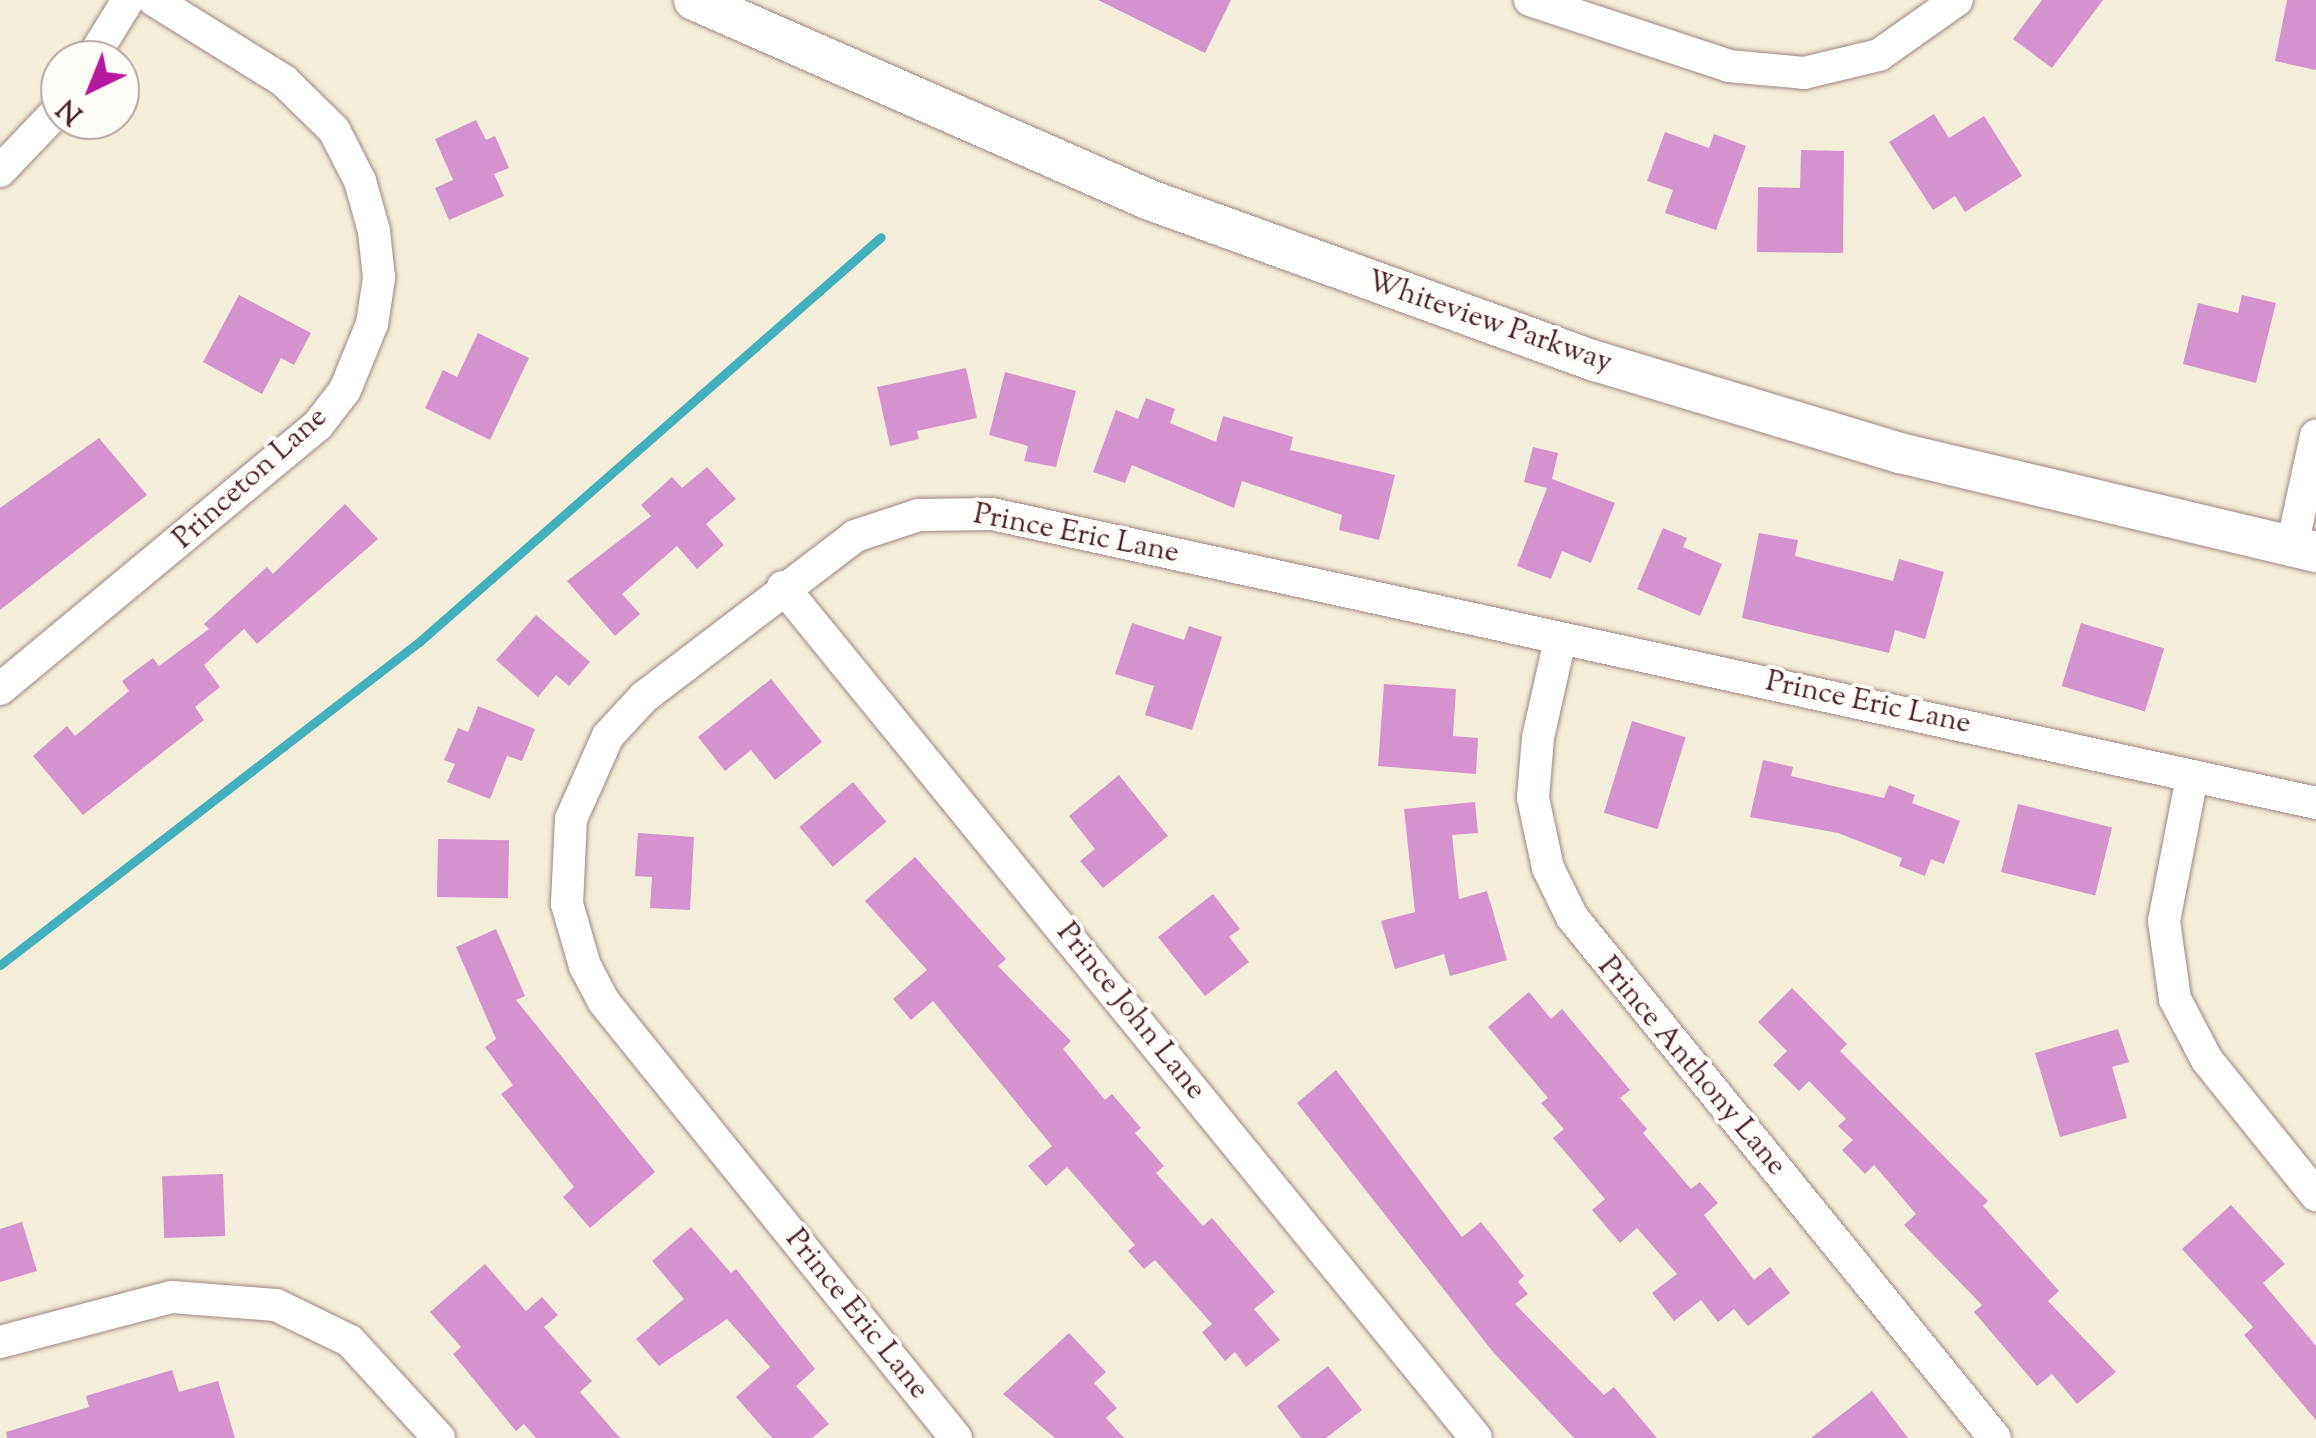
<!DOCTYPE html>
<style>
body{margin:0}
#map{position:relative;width:2316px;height:1438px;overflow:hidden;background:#f4edd9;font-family:"Sorts Mill Goudy",serif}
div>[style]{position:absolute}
.stream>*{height:9px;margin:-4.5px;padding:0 4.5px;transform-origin:4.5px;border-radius:4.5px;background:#42b0bf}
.building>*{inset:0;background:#d493ce;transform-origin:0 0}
.roads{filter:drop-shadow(0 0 2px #9f8682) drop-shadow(0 0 2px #9f8682)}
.minor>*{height:32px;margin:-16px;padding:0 16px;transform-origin:16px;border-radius:16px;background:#fff}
.tertiary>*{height:40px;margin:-20px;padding:0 20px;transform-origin:20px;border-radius:20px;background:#fff}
span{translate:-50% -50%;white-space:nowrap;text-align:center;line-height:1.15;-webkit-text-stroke:8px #fdfcf7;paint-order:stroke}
.street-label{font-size:30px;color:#4a1f2b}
.north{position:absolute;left:40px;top:40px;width:100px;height:100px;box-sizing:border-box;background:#fdfcf7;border:2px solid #b5a4a5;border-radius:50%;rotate:223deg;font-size:28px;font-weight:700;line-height:40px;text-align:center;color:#4a1f2b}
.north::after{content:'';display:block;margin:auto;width:35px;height:45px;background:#b5179e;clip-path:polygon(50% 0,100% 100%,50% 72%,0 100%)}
</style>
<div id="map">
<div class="stream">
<div style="left:0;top:965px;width:529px;rotate:-37.63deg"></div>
<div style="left:419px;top:642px;width:614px;rotate:-41.24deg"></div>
</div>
<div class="building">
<div style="clip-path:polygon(1098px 0,1231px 0,1205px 53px)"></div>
<div style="clip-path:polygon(2042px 0,2103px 0,2052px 68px,2013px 39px)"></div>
<div style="clip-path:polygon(2287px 0,2316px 0,2316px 70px,2275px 61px)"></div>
<div style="clip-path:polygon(1934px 114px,1949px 138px,1984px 116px,2022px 176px,1965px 212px,1955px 196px,1933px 210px,1889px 142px)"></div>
<div style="clip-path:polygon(476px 120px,486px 140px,495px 136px,509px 168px,494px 174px,504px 196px,449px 220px,435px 188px,453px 180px,435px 139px)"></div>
<div style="clip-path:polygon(1665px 132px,1709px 148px,1714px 134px,1746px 146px,1716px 230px,1665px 213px,1673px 190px,1647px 181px)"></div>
<div style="clip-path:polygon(1801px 150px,1844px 151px,1843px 253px,1757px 252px,1758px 187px,1800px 188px)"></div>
<div style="clip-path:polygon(239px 295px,311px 333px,294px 365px,281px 358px,262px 394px,203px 362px)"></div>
<div style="clip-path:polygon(2242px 295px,2276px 303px,2256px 383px,2183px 364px,2198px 303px,2238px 313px)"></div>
<div style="clip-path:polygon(478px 333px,529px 358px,490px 440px,425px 408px,443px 370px,457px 377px)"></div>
<div style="clip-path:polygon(966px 368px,977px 418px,917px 431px,919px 439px,890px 446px,877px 387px)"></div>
<div style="clip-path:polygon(1005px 372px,1076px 391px,1056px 467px,1024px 461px,1028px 446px,989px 435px)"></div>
<div style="clip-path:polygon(1146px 398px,1175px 409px,1170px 423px,1216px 442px,1223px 416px,1293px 437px,1290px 450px,1395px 475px,1379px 540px,1339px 530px,1342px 515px,1242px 481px,1234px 508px,1132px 465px,1125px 483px,1093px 472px,1116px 410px,1138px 419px)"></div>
<div style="clip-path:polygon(99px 438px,147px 495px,0 610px,0 508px)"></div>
<div style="clip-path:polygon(1533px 447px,1558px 453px,1552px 479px,1615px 503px,1591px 563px,1562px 551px,1551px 579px,1517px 566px,1547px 488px,1524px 482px)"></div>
<div style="clip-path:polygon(707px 467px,736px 499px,706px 524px,724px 545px,697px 569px,677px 546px,622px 594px,640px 614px,615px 636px,567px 581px,651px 516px,641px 505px,672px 477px,682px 488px)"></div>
<div style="clip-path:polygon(345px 504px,378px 539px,257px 644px,244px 629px,204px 665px,220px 687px,195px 707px,204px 720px,83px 815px,33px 756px,67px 726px,75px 736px,129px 691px,122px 681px,153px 658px,159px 666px,209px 629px,204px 624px,267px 567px,273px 574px)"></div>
<div style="clip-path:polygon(1663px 528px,1687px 538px,1683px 547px,1722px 564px,1700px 616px,1637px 589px)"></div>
<div style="clip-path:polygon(1759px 533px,1798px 540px,1795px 556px,1893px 581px,1899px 559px,1944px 572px,1925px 639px,1895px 630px,1889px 653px,1742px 618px)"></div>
<div style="clip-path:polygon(536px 615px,590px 662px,569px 686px,556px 675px,538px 697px,496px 660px)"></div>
<div style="clip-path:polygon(1132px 623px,1184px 640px,1189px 626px,1222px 637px,1192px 730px,1145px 715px,1154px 686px,1115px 674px)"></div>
<div style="left:2081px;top:623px;width:87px;height:66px;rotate:17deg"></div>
<div style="clip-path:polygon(771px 679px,822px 742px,775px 780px,751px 750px,725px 771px,698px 737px)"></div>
<div style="clip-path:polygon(1384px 684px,1456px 689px,1453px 736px,1478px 738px,1476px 774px,1378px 766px)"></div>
<div style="clip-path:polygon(478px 706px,535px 729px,522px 761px,507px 756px,490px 799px,447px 782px,455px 764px,444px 760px,458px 728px,468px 732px)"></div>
<div style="left:1632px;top:721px;width:56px;height:96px;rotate:17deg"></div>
<div style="clip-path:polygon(1763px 760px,1793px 767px,1791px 776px,1884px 798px,1889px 785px,1915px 795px,1912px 803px,1960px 821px,1944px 864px,1931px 859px,1925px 876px,1899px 866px,1902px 858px,1838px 833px,1750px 817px)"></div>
<div style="clip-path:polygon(1119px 775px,1168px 836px,1103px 888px,1080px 861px,1095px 849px,1069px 816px)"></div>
<div style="left:853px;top:782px;width:52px;height:70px;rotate:50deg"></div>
<div style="clip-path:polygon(1475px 802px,1478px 833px,1452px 835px,1459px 899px,1487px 891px,1507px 960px,1450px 976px,1444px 954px,1395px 969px,1381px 921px,1415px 912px,1404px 809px)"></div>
<div style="left:2018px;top:804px;width:97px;height:70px;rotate:14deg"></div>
<div style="clip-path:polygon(638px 833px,694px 837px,690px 910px,650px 908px,652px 877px,635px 876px)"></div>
<div style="left:438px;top:839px;width:71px;height:58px;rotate:1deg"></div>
<div style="clip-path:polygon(915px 857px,1006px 959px,998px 966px,1071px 1041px,1063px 1049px,1105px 1100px,1112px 1094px,1141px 1128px,1135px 1133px,1164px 1166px,1156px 1173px,1203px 1226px,1212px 1218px,1275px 1292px,1254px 1309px,1280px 1340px,1246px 1367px,1235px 1352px,1225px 1361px,1202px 1332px,1212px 1324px,1155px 1260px,1144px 1269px,1128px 1251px,1135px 1245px,1067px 1167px,1046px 1186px,1028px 1166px,1052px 1146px,933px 1001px,911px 1020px,893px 999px,927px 970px,865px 901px)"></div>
<div style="clip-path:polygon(1213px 894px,1240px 929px,1229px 937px,1249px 962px,1205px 996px,1158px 937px)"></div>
<div style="clip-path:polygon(496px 929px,525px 996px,516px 1000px,655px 1172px,590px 1228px,563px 1197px,574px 1187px,501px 1094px,513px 1085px,485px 1047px,496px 1039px,456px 947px)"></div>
<div style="clip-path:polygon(1792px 988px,1847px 1044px,1840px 1051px,1988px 1201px,1983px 1206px,2059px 1291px,2048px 1301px,2116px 1372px,2077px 1404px,2052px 1374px,2037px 1386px,1974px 1312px,1982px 1305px,1904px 1225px,1916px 1214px,1874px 1165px,1865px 1174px,1842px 1150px,1853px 1140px,1838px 1126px,1846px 1119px,1809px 1081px,1799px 1091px,1773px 1065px,1787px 1051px,1758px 1022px)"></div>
<div style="clip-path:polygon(1529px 992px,1551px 1019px,1562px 1009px,1630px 1090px,1620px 1098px,1647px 1129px,1643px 1133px,1691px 1189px,1700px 1182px,1718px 1203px,1704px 1215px,1754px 1280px,1770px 1267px,1790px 1293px,1748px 1326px,1734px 1309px,1718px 1322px,1701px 1300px,1674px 1321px,1652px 1293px,1677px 1274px,1637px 1228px,1620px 1243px,1592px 1210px,1605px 1199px,1553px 1138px,1564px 1129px,1541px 1103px,1548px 1098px,1488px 1027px)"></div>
<div style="clip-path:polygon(2118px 1029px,2129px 1062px,2112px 1067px,2127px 1118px,2060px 1137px,2035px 1053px)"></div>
<div style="clip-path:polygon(1336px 1070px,1462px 1237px,1481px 1222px,1524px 1276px,1518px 1282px,1528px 1294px,1515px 1304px,1604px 1395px,1614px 1387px,1657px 1438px,1574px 1438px,1493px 1352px,1297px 1103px)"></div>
<div style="left:223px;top:1174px;width:62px;height:61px;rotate:88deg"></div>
<div style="clip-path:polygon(2231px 1205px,2285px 1264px,2263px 1283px,2316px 1346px,2316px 1420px,2244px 1335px,2253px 1327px,2182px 1249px)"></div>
<div style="clip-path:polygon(22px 1222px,37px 1271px,0 1282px,0 1229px)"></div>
<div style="clip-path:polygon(691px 1227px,731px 1273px,736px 1269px,815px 1369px,796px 1386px,829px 1424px,812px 1438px,772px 1438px,736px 1397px,770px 1367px,727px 1319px,659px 1366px,636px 1339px,684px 1299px,652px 1261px)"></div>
<div style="clip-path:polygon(485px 1264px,526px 1311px,542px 1297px,558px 1315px,544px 1327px,592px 1381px,580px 1392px,620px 1438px,536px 1438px,524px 1424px,516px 1431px,453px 1354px,461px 1347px,430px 1312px)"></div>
<div style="clip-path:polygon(1069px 1333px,1106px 1372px,1094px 1383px,1117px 1408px,1106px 1418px,1124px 1438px,1055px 1438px,1003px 1394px)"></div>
<div style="clip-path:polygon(1328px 1366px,1362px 1410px,1326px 1438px,1301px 1438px,1277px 1406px)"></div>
<div style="clip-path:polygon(172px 1370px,179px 1392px,218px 1381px,235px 1438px,7px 1438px,6px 1432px,89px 1407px,86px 1396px)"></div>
<div style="clip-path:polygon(1872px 1391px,1908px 1438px,1811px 1438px)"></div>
</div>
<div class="roads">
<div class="minor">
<div style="left:1530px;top:0;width:210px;rotate:18.3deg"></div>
<div style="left:1729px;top:66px;width:75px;rotate:5.3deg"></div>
<div style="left:1804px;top:73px;width:77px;rotate:-13.5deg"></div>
<div style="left:1879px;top:55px;width:95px;rotate:-35.2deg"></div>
<div style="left:91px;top:60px;width:70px;rotate:-58.3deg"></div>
<div style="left:0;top:171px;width:87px;rotate:-46.4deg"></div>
<div style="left:2292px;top:546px;width:113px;rotate:-77.7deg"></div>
<div style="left:783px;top:587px;width:1097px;rotate:50.84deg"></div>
<div style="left:1560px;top:640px;width:100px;rotate:102.7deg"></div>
<div style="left:1538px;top:738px;width:60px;rotate:94.8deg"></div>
<div style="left:1533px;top:798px;width:72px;rotate:77.9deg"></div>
<div style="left:1548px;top:868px;width:55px;rotate:63.9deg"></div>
<div style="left:1572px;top:917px;width:671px;rotate:50.93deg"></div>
<div style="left:0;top:689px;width:413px;rotate:-39.7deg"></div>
<div style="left:318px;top:425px;width:44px;rotate:-52.4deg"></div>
<div style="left:345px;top:390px;width:71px;rotate:-67.8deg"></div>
<div style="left:372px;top:324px;width:47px;rotate:-81.3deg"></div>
<div style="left:379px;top:278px;width:47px;rotate:-96.1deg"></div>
<div style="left:374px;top:231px;width:52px;rotate:-105.6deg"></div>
<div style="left:360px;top:181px;width:57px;rotate:-117deg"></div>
<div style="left:334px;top:130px;width:70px;rotate:-135.6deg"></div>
<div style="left:284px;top:81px;width:153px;rotate:-148.1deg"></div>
<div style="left:2192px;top:777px;width:147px;rotate:101deg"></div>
<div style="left:2164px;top:921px;width:79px;rotate:82deg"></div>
<div style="left:2175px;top:999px;width:69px;rotate:62.3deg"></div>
<div style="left:2207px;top:1060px;width:174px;rotate:51.1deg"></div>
<div style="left:0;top:1342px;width:178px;rotate:-14.7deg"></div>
<div style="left:172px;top:1297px;width:104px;rotate:4.4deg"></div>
<div style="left:276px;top:1305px;width:82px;rotate:25.9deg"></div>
<div style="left:350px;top:1341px;width:132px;rotate:47.5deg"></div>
<div style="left:956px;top:1438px;width:560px;rotate:-128.92deg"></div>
<div style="left:604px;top:1002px;width:41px;rotate:-117.8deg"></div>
<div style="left:585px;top:966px;width:65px;rotate:-106.2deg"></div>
<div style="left:567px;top:904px;width:85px;rotate:-87.3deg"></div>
<div style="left:571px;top:819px;width:91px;rotate:-66deg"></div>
<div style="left:608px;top:736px;width:53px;rotate:-47.3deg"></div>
<div style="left:644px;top:697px;width:265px;rotate:-37.3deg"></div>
<div style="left:855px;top:536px;width:67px;rotate:-18.2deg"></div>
<div style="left:919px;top:515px;width:73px;rotate:-0.8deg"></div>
<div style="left:992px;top:514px;width:1355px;rotate:12.31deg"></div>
</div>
<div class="tertiary">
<div style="left:694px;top:0;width:495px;rotate:23.7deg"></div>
<div style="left:1147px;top:199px;width:476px;rotate:19.9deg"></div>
<div style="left:1595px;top:361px;width:319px;rotate:16.8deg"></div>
<div style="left:1900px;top:453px;width:428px;rotate:13.4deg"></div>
</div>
</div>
<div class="street-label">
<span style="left:1489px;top:323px;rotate:19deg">Whiteview Parkway</span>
<span style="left:251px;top:479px;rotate:-42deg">Princeton Lane</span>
<span style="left:1076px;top:535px;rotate:11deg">Prince Eric Lane</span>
<span style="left:1868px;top:704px;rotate:12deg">Prince Eric Lane</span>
<span style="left:1130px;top:1012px;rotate:51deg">Prince John Lane</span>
<span style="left:1691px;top:1067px;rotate:50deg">Prince Anthony Lane</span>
<span style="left:856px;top:1315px;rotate:51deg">Prince Eric Lane</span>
</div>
<div class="north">N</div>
</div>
